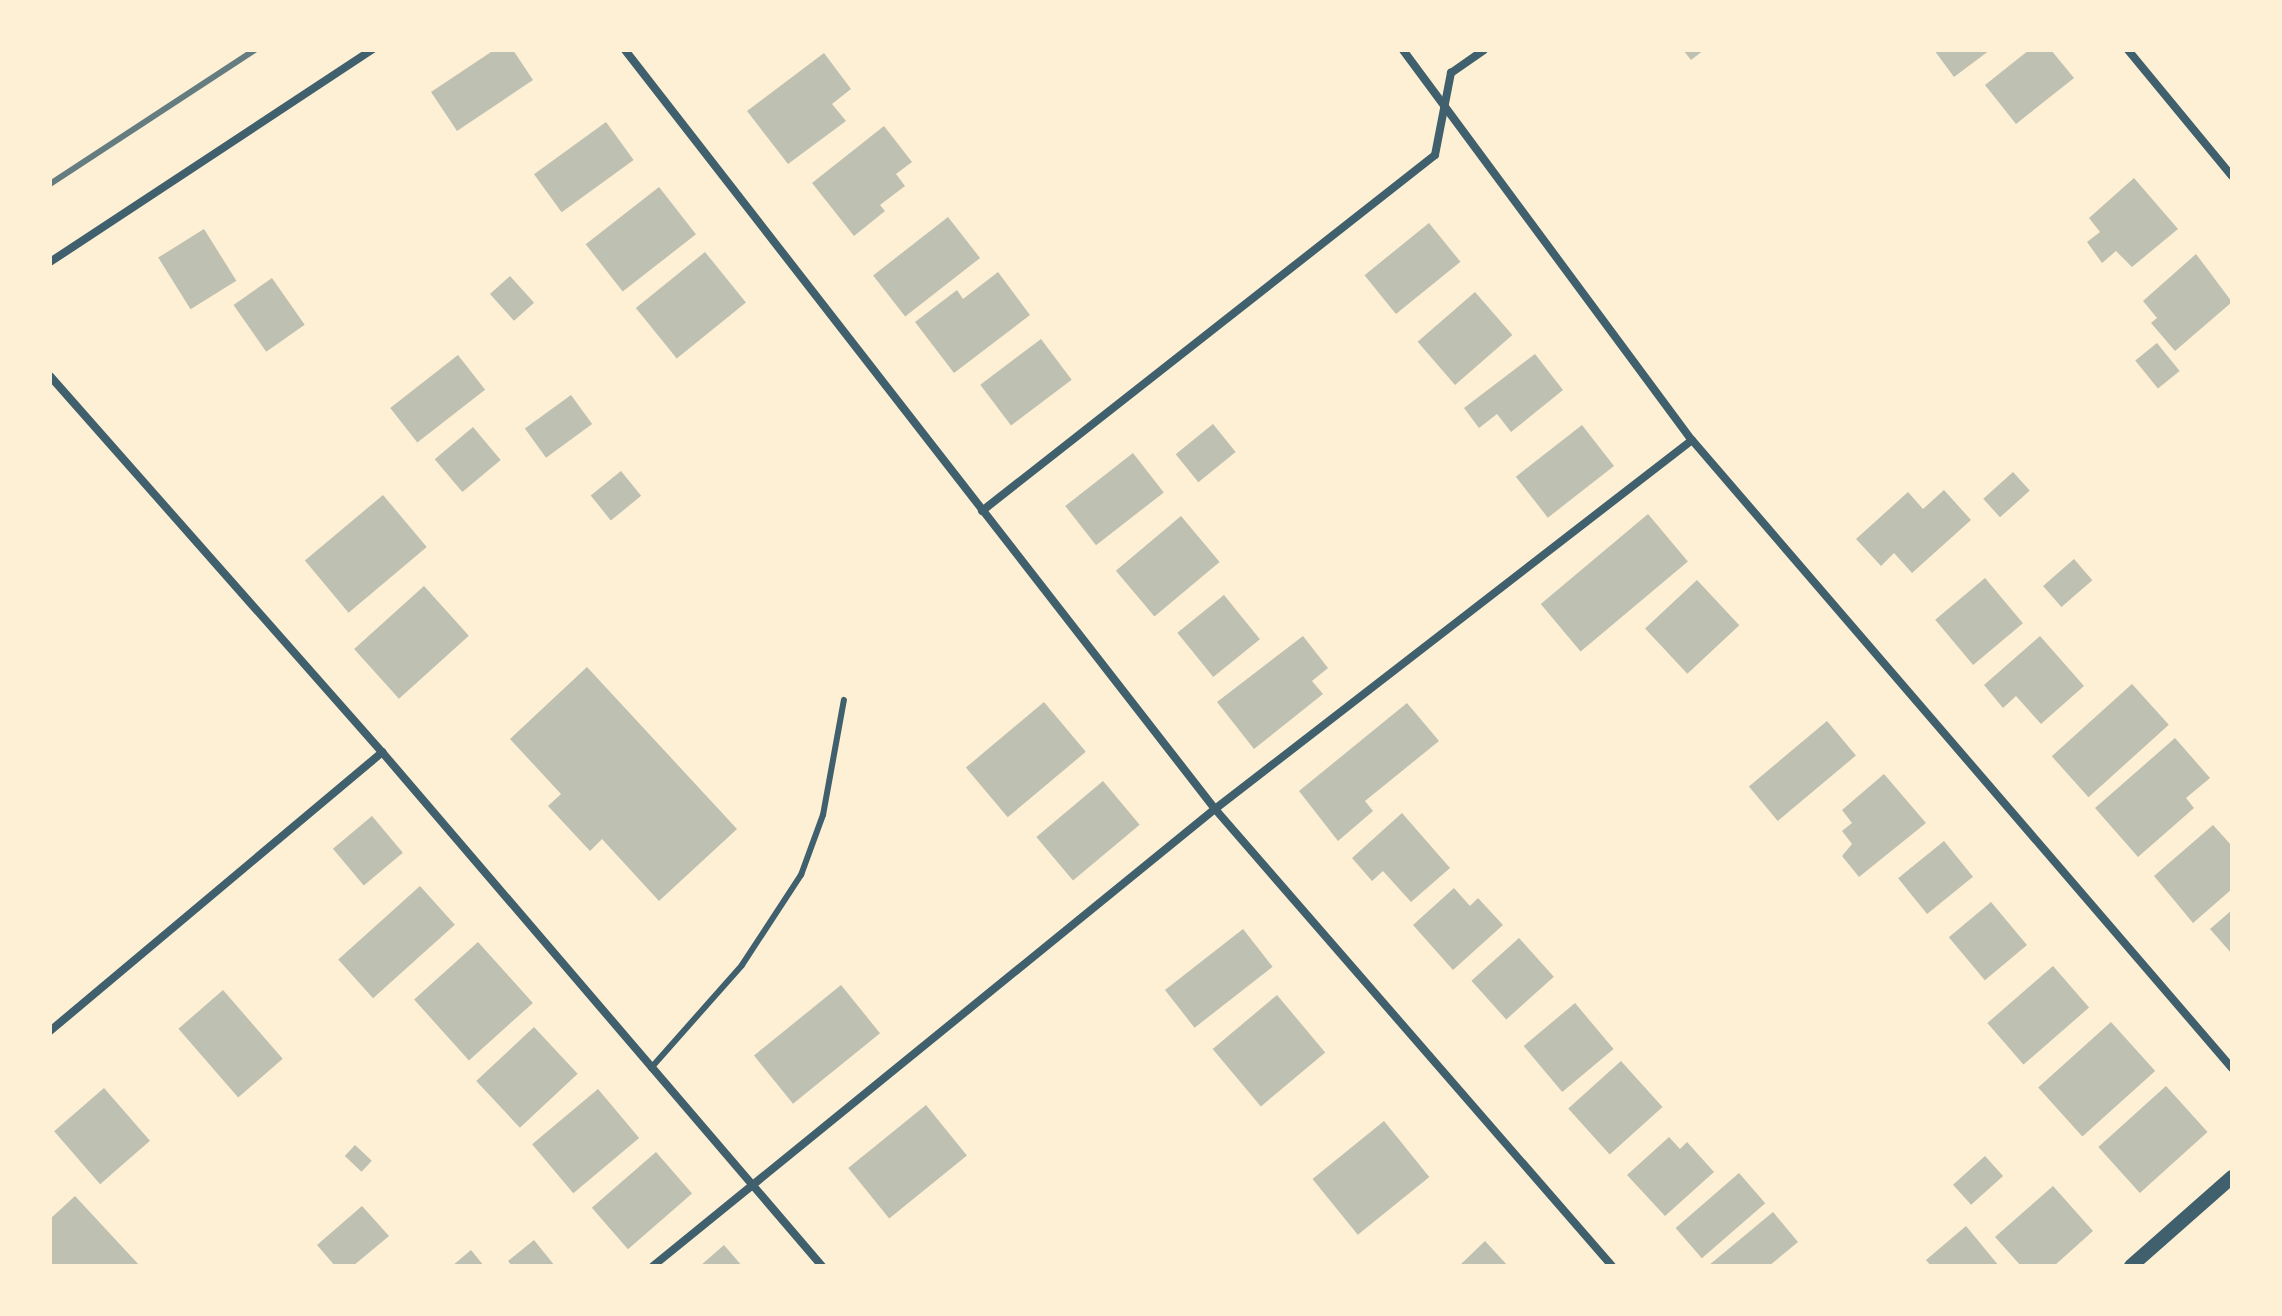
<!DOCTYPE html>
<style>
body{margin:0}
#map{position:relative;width:2282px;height:1316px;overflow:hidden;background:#fdf0d5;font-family:Montserrat,sans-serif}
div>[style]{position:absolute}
.building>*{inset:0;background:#bec0b2;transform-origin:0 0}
.service>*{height:6px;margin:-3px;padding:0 3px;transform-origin:3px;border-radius:3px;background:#3f606c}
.minor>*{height:8px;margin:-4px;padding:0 4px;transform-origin:4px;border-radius:4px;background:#3f606c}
.tertiary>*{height:14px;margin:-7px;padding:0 7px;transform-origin:7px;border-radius:7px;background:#3f606c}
.rail>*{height:6px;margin:-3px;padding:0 3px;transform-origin:3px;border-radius:3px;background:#657d81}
span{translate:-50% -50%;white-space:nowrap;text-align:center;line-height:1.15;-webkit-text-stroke:7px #fdf0d5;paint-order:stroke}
.frame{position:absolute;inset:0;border:52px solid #fdf0d5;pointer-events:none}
</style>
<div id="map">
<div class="building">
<div style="clip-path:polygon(494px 50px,513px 50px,533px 80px,457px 131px,431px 92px)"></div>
<div style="clip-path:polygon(1683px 50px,1704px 50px,1691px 60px)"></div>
<div style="clip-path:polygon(1934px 50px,1990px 50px,1954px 77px)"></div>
<div style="clip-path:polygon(2029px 50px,2051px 50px,2074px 78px,2016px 124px,1985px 85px)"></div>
<div style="clip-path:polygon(824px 53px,851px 89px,832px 104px,846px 121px,788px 164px,747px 111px)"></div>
<div style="left:606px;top:122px;width:47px;height:89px;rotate:54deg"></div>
<div style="clip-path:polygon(884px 126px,912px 162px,896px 174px,905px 186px,880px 205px,885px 211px,854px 236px,812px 183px)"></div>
<div style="clip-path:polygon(2134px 178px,2178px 229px,2132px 267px,2116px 251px,2102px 263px,2087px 242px,2100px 232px,2089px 218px)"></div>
<div style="left:659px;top:187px;width:60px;height:93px;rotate:52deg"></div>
<div style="left:948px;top:217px;width:52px;height:95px;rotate:52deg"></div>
<div style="left:1429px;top:223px;width:50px;height:83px;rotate:51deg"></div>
<div style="left:204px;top:229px;width:61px;height:54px;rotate:58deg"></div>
<div style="left:705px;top:252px;width:65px;height:89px;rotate:51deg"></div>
<div style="clip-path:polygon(2196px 254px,2232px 302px,2175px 351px,2151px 323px,2157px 318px,2143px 301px)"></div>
<div style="clip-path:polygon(998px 272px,1030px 315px,954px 373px,915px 322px,957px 290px,963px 299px)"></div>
<div style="left:510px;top:276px;width:36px;height:27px;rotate:48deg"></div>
<div style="left:272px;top:278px;width:57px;height:47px;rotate:55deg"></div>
<div style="left:1475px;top:292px;width:57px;height:76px;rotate:49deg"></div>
<div style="left:1041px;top:339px;width:51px;height:76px;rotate:53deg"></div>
<div style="left:2157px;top:343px;width:36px;height:28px;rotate:51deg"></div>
<div style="clip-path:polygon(1535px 354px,1563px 390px,1511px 432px,1497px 414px,1479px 428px,1464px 408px)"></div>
<div style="left:458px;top:355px;width:44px;height:86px;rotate:52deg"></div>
<div style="left:571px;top:395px;width:36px;height:57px;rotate:54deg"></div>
<div style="left:1213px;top:424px;width:36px;height:48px;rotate:51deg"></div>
<div style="left:1582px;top:425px;width:52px;height:84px;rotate:52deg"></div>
<div style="left:473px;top:427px;width:43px;height:50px;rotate:50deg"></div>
<div style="left:1133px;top:453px;width:50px;height:86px;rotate:52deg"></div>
<div style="left:621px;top:471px;width:32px;height:39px;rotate:51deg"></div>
<div style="left:2013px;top:472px;width:25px;height:40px;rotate:48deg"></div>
<div style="clip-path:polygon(1944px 490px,1971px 520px,1912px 573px,1894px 553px,1881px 566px,1856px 539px,1908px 492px,1923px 509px)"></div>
<div style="left:383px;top:495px;width:68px;height:102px;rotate:50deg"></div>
<div style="left:1648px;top:514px;width:62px;height:140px;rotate:50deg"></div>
<div style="left:1181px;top:516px;width:60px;height:85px;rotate:50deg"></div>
<div style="left:2074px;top:559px;width:28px;height:41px;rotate:49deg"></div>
<div style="left:1985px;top:578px;width:59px;height:65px;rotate:50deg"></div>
<div style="left:1697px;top:580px;width:62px;height:71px;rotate:47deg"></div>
<div style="left:424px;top:586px;width:67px;height:94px;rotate:48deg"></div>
<div style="left:1224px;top:595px;width:57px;height:60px;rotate:51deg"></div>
<div style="clip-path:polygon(1303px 636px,1328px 668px,1312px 681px,1323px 694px,1254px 749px,1217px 702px)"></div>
<div style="clip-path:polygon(2040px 636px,2084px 686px,2041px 724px,2016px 696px,2003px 708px,1984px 685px)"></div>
<div style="clip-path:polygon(587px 667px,737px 829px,659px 901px,602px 839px,590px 851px,548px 806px,561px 794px,510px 739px)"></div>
<div style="left:2132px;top:684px;width:55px;height:108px;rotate:48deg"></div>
<div style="left:1044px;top:702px;width:65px;height:102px;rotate:50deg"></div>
<div style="clip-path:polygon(1407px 703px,1439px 741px,1365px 801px,1373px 811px,1338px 841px,1299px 791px)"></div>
<div style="left:1827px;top:721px;width:45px;height:102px;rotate:50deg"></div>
<div style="clip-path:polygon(2175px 738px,2210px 778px,2186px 798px,2194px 808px,2138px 857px,2095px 808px)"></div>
<div style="clip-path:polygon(1884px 774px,1926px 823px,1859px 877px,1842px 856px,1852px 844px,1842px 831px,1852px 823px,1842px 810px)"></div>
<div style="left:1103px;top:781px;width:57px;height:87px;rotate:50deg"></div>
<div style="clip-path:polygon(1402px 813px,1450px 868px,1411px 902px,1383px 871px,1372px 881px,1352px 858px)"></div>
<div style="left:372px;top:816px;width:48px;height:51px;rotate:50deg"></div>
<div style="clip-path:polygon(2213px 825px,2232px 846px,2232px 889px,2193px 923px,2154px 876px)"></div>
<div style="left:1944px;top:841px;width:46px;height:59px;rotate:51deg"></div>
<div style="left:420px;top:886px;width:52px;height:110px;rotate:48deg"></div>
<div style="clip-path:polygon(1454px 888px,1470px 906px,1478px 898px,1503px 925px,1453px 970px,1413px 925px)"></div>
<div style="left:1991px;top:902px;width:56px;height:55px;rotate:50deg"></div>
<div style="clip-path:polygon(2232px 910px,2232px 954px,2210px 929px)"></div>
<div style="left:1243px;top:929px;width:48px;height:99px;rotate:52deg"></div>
<div style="left:1519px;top:938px;width:52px;height:64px;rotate:48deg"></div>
<div style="left:478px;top:942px;width:82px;height:86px;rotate:48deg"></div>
<div style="left:2053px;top:966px;width:55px;height:87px;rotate:49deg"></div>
<div style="left:841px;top:985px;width:62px;height:112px;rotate:51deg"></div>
<div style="left:223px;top:990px;width:91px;height:59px;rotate:49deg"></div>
<div style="left:1277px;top:995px;width:75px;height:84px;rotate:50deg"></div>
<div style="left:1575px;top:1003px;width:60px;height:67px;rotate:50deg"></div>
<div style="left:2111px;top:1022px;width:66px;height:98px;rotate:48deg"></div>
<div style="left:534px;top:1027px;width:64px;height:79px;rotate:47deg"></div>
<div style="left:1621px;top:1061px;width:62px;height:71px;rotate:48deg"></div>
<div style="left:2166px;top:1086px;width:62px;height:91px;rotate:48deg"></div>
<div style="left:104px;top:1088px;width:70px;height:66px;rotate:49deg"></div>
<div style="left:598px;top:1089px;width:64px;height:86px;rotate:50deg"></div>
<div style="left:926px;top:1105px;width:65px;height:100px;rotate:51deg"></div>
<div style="left:1384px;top:1121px;width:72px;height:92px;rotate:51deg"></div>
<div style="clip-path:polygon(1669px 1137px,1680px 1149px,1687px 1142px,1714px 1172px,1665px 1216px,1627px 1175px)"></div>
<div style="left:355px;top:1145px;width:23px;height:15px;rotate:43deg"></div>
<div style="left:656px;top:1152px;width:55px;height:85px;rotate:49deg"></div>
<div style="left:1985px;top:1156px;width:27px;height:43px;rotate:48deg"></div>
<div style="left:1739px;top:1173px;width:40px;height:84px;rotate:49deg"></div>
<div style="clip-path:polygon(2053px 1186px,2093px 1231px,2054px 1266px,2021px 1266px,1995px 1237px)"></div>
<div style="clip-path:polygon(75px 1196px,140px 1266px,50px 1266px,50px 1219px)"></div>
<div style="clip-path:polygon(362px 1206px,389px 1236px,353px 1266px,335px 1266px,317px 1245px)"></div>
<div style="clip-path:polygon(1773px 1212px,1798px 1242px,1769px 1266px,1708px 1266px)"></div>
<div style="clip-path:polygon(1966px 1226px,1999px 1266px,1931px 1266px,1926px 1260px)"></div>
<div style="clip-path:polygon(534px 1240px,555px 1266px,512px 1266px,508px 1261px)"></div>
<div style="clip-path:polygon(1485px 1241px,1508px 1266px,1459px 1266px)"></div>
<div style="clip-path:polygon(724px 1245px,742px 1266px,700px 1266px)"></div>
<div style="clip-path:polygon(471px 1250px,484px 1266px,452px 1266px)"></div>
</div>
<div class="service">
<div style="left:651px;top:1068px;width:137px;rotate:-48.5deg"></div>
<div style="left:742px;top:965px;width:108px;rotate:-56.8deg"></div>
<div style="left:801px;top:875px;width:64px;rotate:-69.9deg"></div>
<div style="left:823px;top:815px;width:117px;rotate:-79.7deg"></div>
</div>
<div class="minor">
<div style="left:625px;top:50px;width:961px;rotate:52.14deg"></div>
<div style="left:1215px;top:809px;width:605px;rotate:49.02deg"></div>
<div style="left:1403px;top:50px;width:485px;rotate:53.5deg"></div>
<div style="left:1692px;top:440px;width:828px;rotate:49.31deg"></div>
<div style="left:2128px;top:50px;width:163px;rotate:50.5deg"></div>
<div style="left:50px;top:262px;width:386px;rotate:-33.4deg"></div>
<div style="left:50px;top:376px;width:502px;rotate:48.56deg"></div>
<div style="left:382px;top:752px;width:677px;rotate:49.44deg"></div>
<div style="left:982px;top:511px;width:576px;rotate:-38.16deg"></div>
<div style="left:1435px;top:155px;width:84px;rotate:-79deg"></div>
<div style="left:1451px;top:73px;width:40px;rotate:-34.9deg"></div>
<div style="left:50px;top:1031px;width:434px;rotate:-40deg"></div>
<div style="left:653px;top:1266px;width:724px;rotate:-39.12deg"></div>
<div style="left:1215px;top:809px;width:603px;rotate:-37.72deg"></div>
</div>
<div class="tertiary">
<div style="left:2131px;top:1266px;width:135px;rotate:-41.4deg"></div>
</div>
<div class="rail">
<div style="left:50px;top:184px;width:245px;rotate:-33.2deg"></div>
</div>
<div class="frame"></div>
</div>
